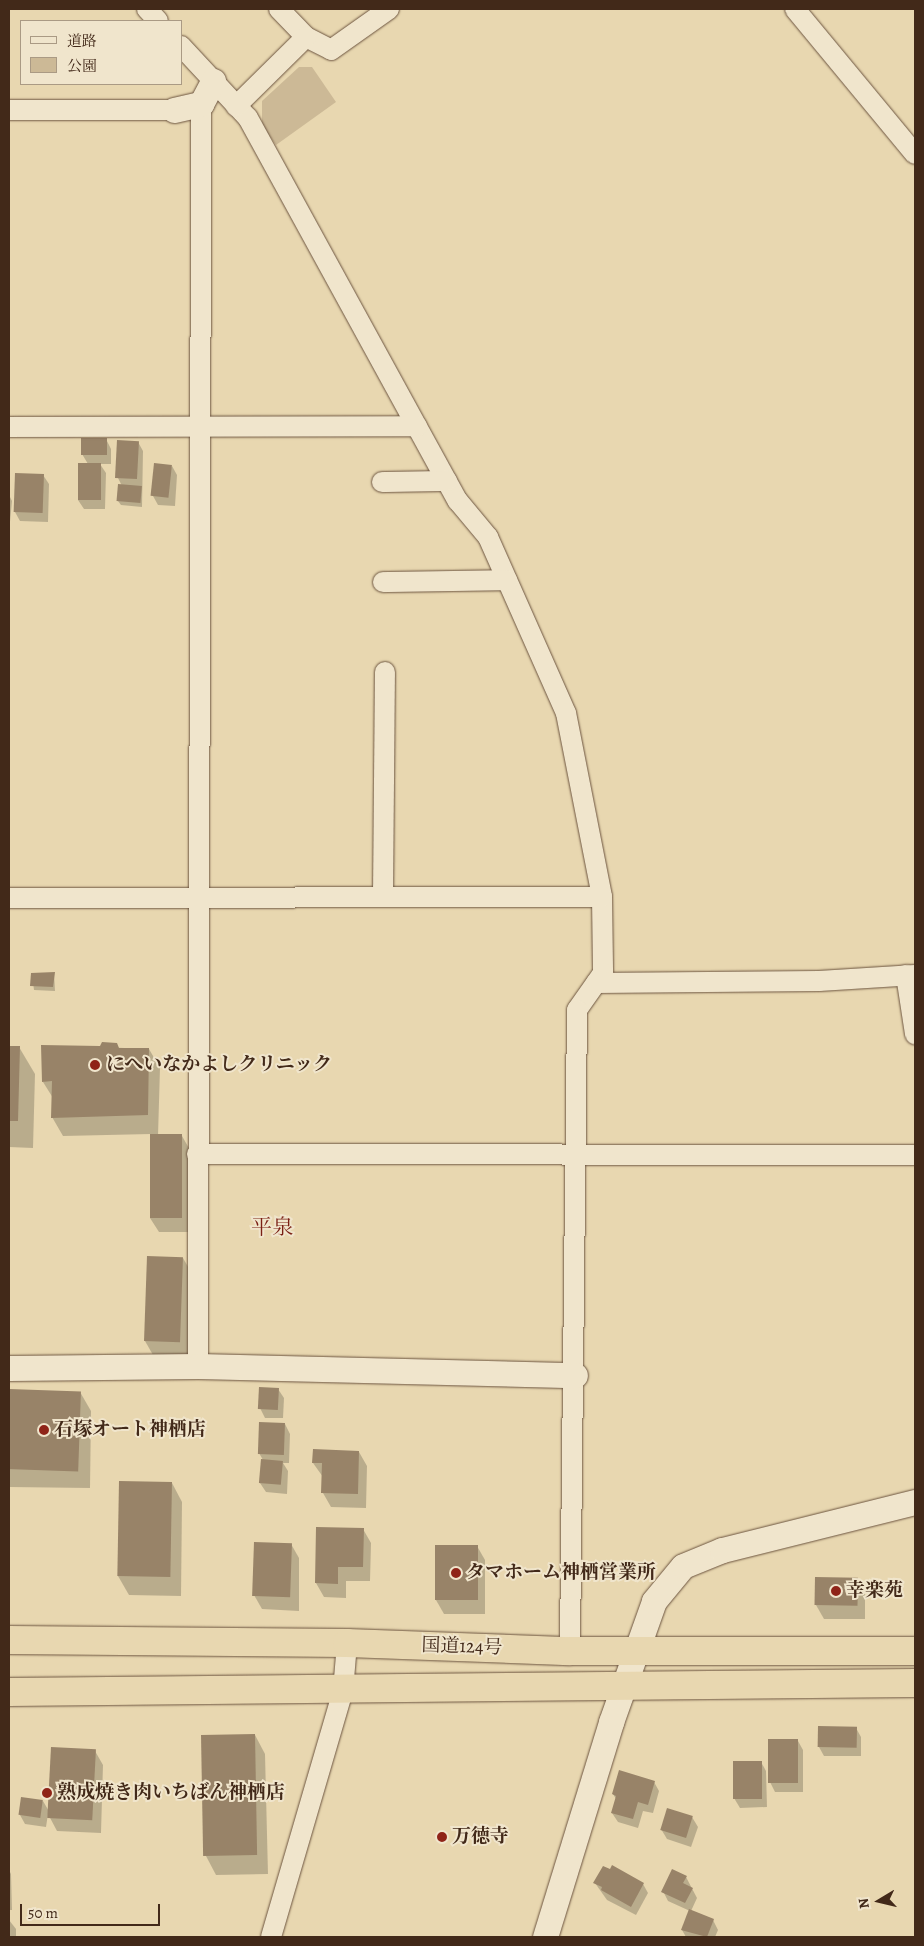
<!DOCTYPE html>
<meta charset="utf-8">
<style>
body{margin:0}
#map{position:relative;width:924px;height:1946px;overflow:hidden;background:#e8d7b0;font-family:Alegreya,"Noto Serif JP",serif}
div>[style]{position:absolute}
.green>*{inset:0;background:#ccb996}
.shadow>*{inset:0;background:#0003}
.building>*{inset:0;background:#988368;transform-origin:0 0}
.roads{filter:drop-shadow(0 0 1px #6c543f) drop-shadow(0 0 1px #6c543f)}
.minor>*{height:20px;margin:-10px;padding:0 10px;transform-origin:10px;border-radius:10px;background:#f0e5cc}
.tertiary>*{height:25px;margin:-12.5px;padding:0 12.5px;transform-origin:12.5px;border-radius:12.5px;background:#f0e5cc}
.trunk>*{height:28px;margin:-14px;padding:0 14px;transform-origin:14px;border-radius:14px;background:#e8d7b0}
.dots>*{width:14px;height:14px;translate:-50% -50%;box-sizing:border-box;border:2px solid #f0e5cc;border-radius:50%}
span{translate:-50% -50%;white-space:nowrap;text-align:center;line-height:1.15;-webkit-text-stroke:4px #f0e5cc;paint-order:stroke}
.poi-label{font-size:19px;color:#422919;font-weight:700}
.left{translate:0 -50%;text-align:left}
.street-label{font-size:19px;color:#422919}
.quarter-label{font-size:21px;color:#7a1f14}
.frame{position:absolute;inset:0;border:10px solid #422919;pointer-events:none}
.legend{position:absolute;left:20px;top:20px;width:162px;height:65px;box-sizing:border-box;background:#f0e5cc;border:1px solid #aa9a84;margin:0;padding:6px 9px;list-style:none;font-size:15px;color:#422919}
.legend li{display:flex;align-items:center;gap:10px;height:25px}
.legend b{width:25px;border:1px solid #aa9a84}
.north{position:absolute;left:854px;top:1876px;width:50px;height:50px;-webkit-text-stroke:4px #f0e5cc;paint-order:stroke;rotate:261deg;font-size:14px;font-weight:700;line-height:20px;text-align:center;color:#422919}
.north::after{content:'';display:block;margin:auto;width:18px;height:22px;background:#422919;clip-path:polygon(50% 0,100% 100%,50% 72%,0 100%)}
.scale{position:absolute;left:20px;top:1904px;width:140px;height:22px;box-sizing:border-box;border:2px solid #422919;border-top:0;padding-left:6px;font-size:15px;line-height:18px;white-space:nowrap;color:#422919;-webkit-text-stroke:4px #f0e5cc;paint-order:stroke}
</style>
<div id="map">
<div class="green">
<div style="clip-path:polygon(299px 67px,312px 67px,336px 102px,276px 145px,262px 125px,262px 101px)"></div>
</div>
<div class="shadow">
<div style="clip-path:polygon(106px 439px,111px 449px,111px 464px,100px 464px,106px 473px,105px 509px,84px 509px,78px 500px,88px 464px,82px 454px)"></div>
<div style="clip-path:polygon(119px 442px,138px 442px,143px 451px,142px 507px,121px 505px,118px 501px,122px 486px,118px 478px)"></div>
<div style="clip-path:polygon(172px 466px,177px 475px,175px 506px,158px 505px,153px 496px)"></div>
<div style="clip-path:polygon(43px 475px,49px 484px,48px 522px,20px 521px,15px 512px)"></div>
<div style="clip-path:polygon(9px 495px,12px 501px,10px 522px,9px 522px)"></div>
<div style="clip-path:polygon(54px 973px,55px 991px,34px 990px,32px 974px)"></div>
<div style="clip-path:polygon(9px 1047px,19px 1047px,35px 1074px,33px 1148px,9px 1147px)"></div>
<div style="clip-path:polygon(100px 1047px,149px 1049px,160px 1068px,158px 1136px,182px 1136px,190px 1150px,190px 1232px,159px 1232px,150px 1218px,151px 1134px,63px 1136px,52px 1117px,53px 1098px,43px 1082px)"></div>
<div style="clip-path:polygon(183px 1258px,191px 1272px,188px 1356px,153px 1355px,145px 1341px)"></div>
<div style="clip-path:polygon(278px 1389px,284px 1398px,283px 1418px,265px 1418px,260px 1408px)"></div>
<div style="clip-path:polygon(9px 1391px,80px 1392px,91px 1411px,90px 1488px,9px 1487px)"></div>
<div style="clip-path:polygon(285px 1424px,290px 1434px,289px 1463px,283px 1463px,288px 1471px,287px 1494px,266px 1492px,260px 1483px,263px 1460px,259px 1453px)"></div>
<div style="clip-path:polygon(359px 1452px,367px 1466px,366px 1508px,331px 1507px,323px 1493px,323px 1477px,313px 1463px)"></div>
<div style="clip-path:polygon(172px 1483px,182px 1502px,181px 1596px,129px 1595px,118px 1576px)"></div>
<div style="clip-path:polygon(363px 1529px,371px 1543px,370px 1581px,346px 1581px,346px 1598px,324px 1597px,316px 1583px)"></div>
<div style="clip-path:polygon(291px 1544px,299px 1558px,299px 1611px,262px 1609px,254px 1595px)"></div>
<div style="clip-path:polygon(477px 1546px,485px 1560px,485px 1614px,444px 1614px,436px 1600px)"></div>
<div style="clip-path:polygon(857px 1579px,865px 1593px,865px 1619px,824px 1619px,816px 1605px)"></div>
<div style="clip-path:polygon(856px 1728px,861px 1737px,861px 1756px,824px 1756px,819px 1747px)"></div>
<div style="clip-path:polygon(255px 1735px,265px 1754px,268px 1874px,216px 1875px,206px 1856px)"></div>
<div style="clip-path:polygon(798px 1741px,803px 1750px,803px 1792px,775px 1792px,770px 1782px)"></div>
<div style="clip-path:polygon(95px 1751px,103px 1765px,101px 1833px,57px 1831px,48px 1814px,46px 1827px,25px 1824px,20px 1815px,43px 1801px,50px 1813px)"></div>
<div style="clip-path:polygon(761px 1762px,766px 1771px,767px 1807px,740px 1808px,734px 1798px)"></div>
<div style="clip-path:polygon(654px 1782px,659px 1791px,653px 1813px,643px 1811px,638px 1828px,618px 1822px,612px 1813px,616px 1799px,613px 1794px)"></div>
<div style="clip-path:polygon(692px 1817px,698px 1827px,691px 1847px,667px 1839px,661px 1829px)"></div>
<div style="clip-path:polygon(9px 1870px,11px 1874px,12px 1910px,9px 1910px)"></div>
<div style="clip-path:polygon(686px 1877px,697px 1898px,691px 1911px,713px 1920px,718px 1930px,715px 1937px,686px 1937px,682px 1930px,690px 1911px,668px 1901px,663px 1891px)"></div>
<div style="clip-path:polygon(595px 1883px,643px 1884px,648px 1893px,636px 1915px,607px 1900px)"></div>
<div style="clip-path:polygon(9px 1920px,16px 1929px,16px 1937px,9px 1937px)"></div>
</div>
<div class="building">
<div style="left:81px;top:438px;width:26px;height:17px"></div>
<div style="left:117px;top:440px;width:22px;height:38px;rotate:3deg"></div>
<div style="left:78px;top:463px;width:23px;height:37px"></div>
<div style="left:154px;top:463px;width:18px;height:33px;rotate:6deg"></div>
<div style="left:15px;top:473px;width:29px;height:39px;rotate:2deg"></div>
<div style="left:118px;top:484px;width:24px;height:17px;rotate:5deg"></div>
<div style="clip-path:polygon(55px 972px,53px 987px,30px 986px,31px 973px)"></div>
<div style="clip-path:polygon(102px 1042px,117px 1043px,119px 1048px,149px 1048px,148px 1115px,51px 1118px,52px 1081px,42px 1082px,41px 1045px,100px 1046px)"></div>
<div style="clip-path:polygon(9px 1046px,20px 1046px,18px 1121px,9px 1121px)"></div>
<div style="left:150px;top:1134px;width:32px;height:84px"></div>
<div style="left:147px;top:1256px;width:36px;height:85px;rotate:2deg"></div>
<div style="left:259px;top:1387px;width:20px;height:22px;rotate:3deg"></div>
<div style="left:9px;top:1389px;width:72px;height:80px;rotate:2deg"></div>
<div style="left:259px;top:1422px;width:26px;height:32px;rotate:2deg"></div>
<div style="clip-path:polygon(313px 1449px,359px 1451px,358px 1494px,321px 1493px,322px 1463px,312px 1463px)"></div>
<div style="left:261px;top:1459px;width:22px;height:24px;rotate:5deg"></div>
<div style="left:119px;top:1481px;width:53px;height:95px;rotate:1deg"></div>
<div style="clip-path:polygon(316px 1527px,364px 1528px,363px 1567px,338px 1567px,338px 1584px,315px 1583px)"></div>
<div style="left:254px;top:1542px;width:38px;height:54px;rotate:2deg"></div>
<div style="left:435px;top:1545px;width:43px;height:55px"></div>
<div style="left:815px;top:1577px;width:43px;height:28px;rotate:1deg"></div>
<div style="left:818px;top:1726px;width:39px;height:21px;rotate:1deg"></div>
<div style="left:255px;top:1734px;width:121px;height:54px;rotate:89deg"></div>
<div style="left:768px;top:1739px;width:30px;height:44px"></div>
<div style="left:51px;top:1747px;width:45px;height:71px;rotate:3deg"></div>
<div style="left:733px;top:1761px;width:29px;height:38px"></div>
<div style="clip-path:polygon(619px 1770px,655px 1781px,648px 1805px,638px 1802px,633px 1819px,611px 1813px,616px 1796px,612px 1794px)"></div>
<div style="left:21px;top:1797px;width:22px;height:18px;rotate:8deg"></div>
<div style="left:667px;top:1808px;width:27px;height:23px;rotate:17deg"></div>
<div style="clip-path:polygon(612px 1865px,644px 1883px,631px 1907px,601px 1890px,602px 1887px,593px 1883px,603px 1866px,610px 1869px)"></div>
<div style="clip-path:polygon(672px 1869px,687px 1876px,683px 1883px,693px 1888px,685px 1903px,661px 1892px)"></div>
<div style="clip-path:polygon(689px 1909px,714px 1919px,707px 1937px,681px 1930px)"></div>
</div>
<div class="roads">
<div class="minor">
<div style="left:147px;top:9px;width:16px;rotate:47deg"></div>
<div style="left:279px;top:9px;width:39px;rotate:46deg"></div>
<div style="left:306px;top:37px;width:28px;rotate:27deg"></div>
<div style="left:331px;top:50px;width:71px;rotate:-35.3deg"></div>
<div style="left:795px;top:9px;width:188px;rotate:50.4deg"></div>
<div style="left:181px;top:46px;width:98px;rotate:47.1deg"></div>
<div style="left:248px;top:118px;width:437px;rotate:61.3deg"></div>
<div style="left:458px;top:501px;width:47px;rotate:50.2deg"></div>
<div style="left:488px;top:537px;width:193px;rotate:66.1deg"></div>
<div style="left:566px;top:713px;width:187px;rotate:78.9deg"></div>
<div style="left:602px;top:897px;width:76px;rotate:89.2deg"></div>
<div style="left:603px;top:973px;width:45px;rotate:125.1deg"></div>
<div style="left:577px;top:1010px;width:641px;rotate:90.63deg"></div>
<div style="left:236px;top:106px;width:98px;rotate:-44.6deg"></div>
<div style="left:9px;top:110px;width:165px"></div>
<div style="left:9px;top:427px;width:408px;rotate:-0.1deg"></div>
<div style="left:382px;top:482px;width:65px;rotate:-0.9deg"></div>
<div style="left:383px;top:582px;width:124px;rotate:-0.9deg"></div>
<div style="left:383px;top:896px;width:224px;rotate:-89.5deg"></div>
<div style="left:9px;top:898px;width:593px;rotate:-0.1deg"></div>
<div style="left:906px;top:975px;width:60px;rotate:81.3deg"></div>
<div style="left:596px;top:983px;width:223px;rotate:-0.5deg"></div>
<div style="left:819px;top:981px;width:96px;rotate:-3.6deg"></div>
<div style="left:197px;top:1154px;width:718px;rotate:0.08deg"></div>
<div style="left:198px;top:1366px;width:1262px;rotate:-89.86deg"></div>
<div style="left:271px;top:1937px;width:256px;rotate:-73.7deg"></div>
<div style="left:343px;top:1691px;width:48px;rotate:-85.2deg"></div>
</div>
<div class="tertiary">
<div style="left:174px;top:110px;width:28px;rotate:-13deg"></div>
<div style="left:201px;top:104px;width:26px;rotate:-62deg"></div>
<div style="left:9px;top:1368px;width:189px;rotate:-0.6deg"></div>
<div style="left:198px;top:1366px;width:377px;rotate:1.4deg"></div>
<div style="left:545px;top:1937px;width:225px;rotate:-72.9deg"></div>
<div style="left:611px;top:1722px;width:128px;rotate:-70.4deg"></div>
<div style="left:654px;top:1601px;width:45px;rotate:-50.4deg"></div>
<div style="left:683px;top:1566px;width:42px;rotate:-22.3deg"></div>
<div style="left:722px;top:1550px;width:199px;rotate:-14deg"></div>
</div>
<div class="trunk">
<div style="left:9px;top:1640px;width:338px;rotate:0.5deg"></div>
<div style="left:347px;top:1643px;width:223px;rotate:2.1deg"></div>
<div style="left:570px;top:1651px;width:345px"></div>
<div style="left:9px;top:1692px;width:906px;rotate:-0.57deg"></div>
</div>
</div>
<div class="dots">
<div style="left:95px;top:1065px;background:#8f2418"></div>
<div style="left:44px;top:1430px;background:#8f2418"></div>
<div style="left:456px;top:1573px;background:#8f2418"></div>
<div style="left:836px;top:1591px;background:#8f2418"></div>
<div style="left:47px;top:1793px;background:#8f2418"></div>
<div style="left:442px;top:1837px;background:#8f2418"></div>
</div>
<div class="poi-label">
<span class="left" style="left:106px;top:1065px">にへいなかよしクリニック</span>
<span class="left" style="left:54px;top:1430px">石塚オート神栖店</span>
<span class="left" style="left:466px;top:1573px">タマホーム神栖営業所</span>
<span class="left" style="left:846px;top:1591px">幸楽苑</span>
<span class="left" style="left:57px;top:1793px">熟成焼き肉いちばん神栖店</span>
<span class="left" style="left:452px;top:1837px">万徳寺</span>
</div>
<div class="street-label">
<span style="left:462px;top:1647px;rotate:2deg">国道124号</span>
</div>
<div class="quarter-label">
<span style="left:272px;top:1227px">平泉</span>
</div>
<div class="frame"></div>
<ul class="legend">
<li><b style="height:6px;background:#f0e5cc"></b>道路</li>
<li><b style="height:14px;background:#ccb996"></b>公園</li>
</ul>
<div class="north">N</div>
<div class="scale">50 m</div>
</div>
